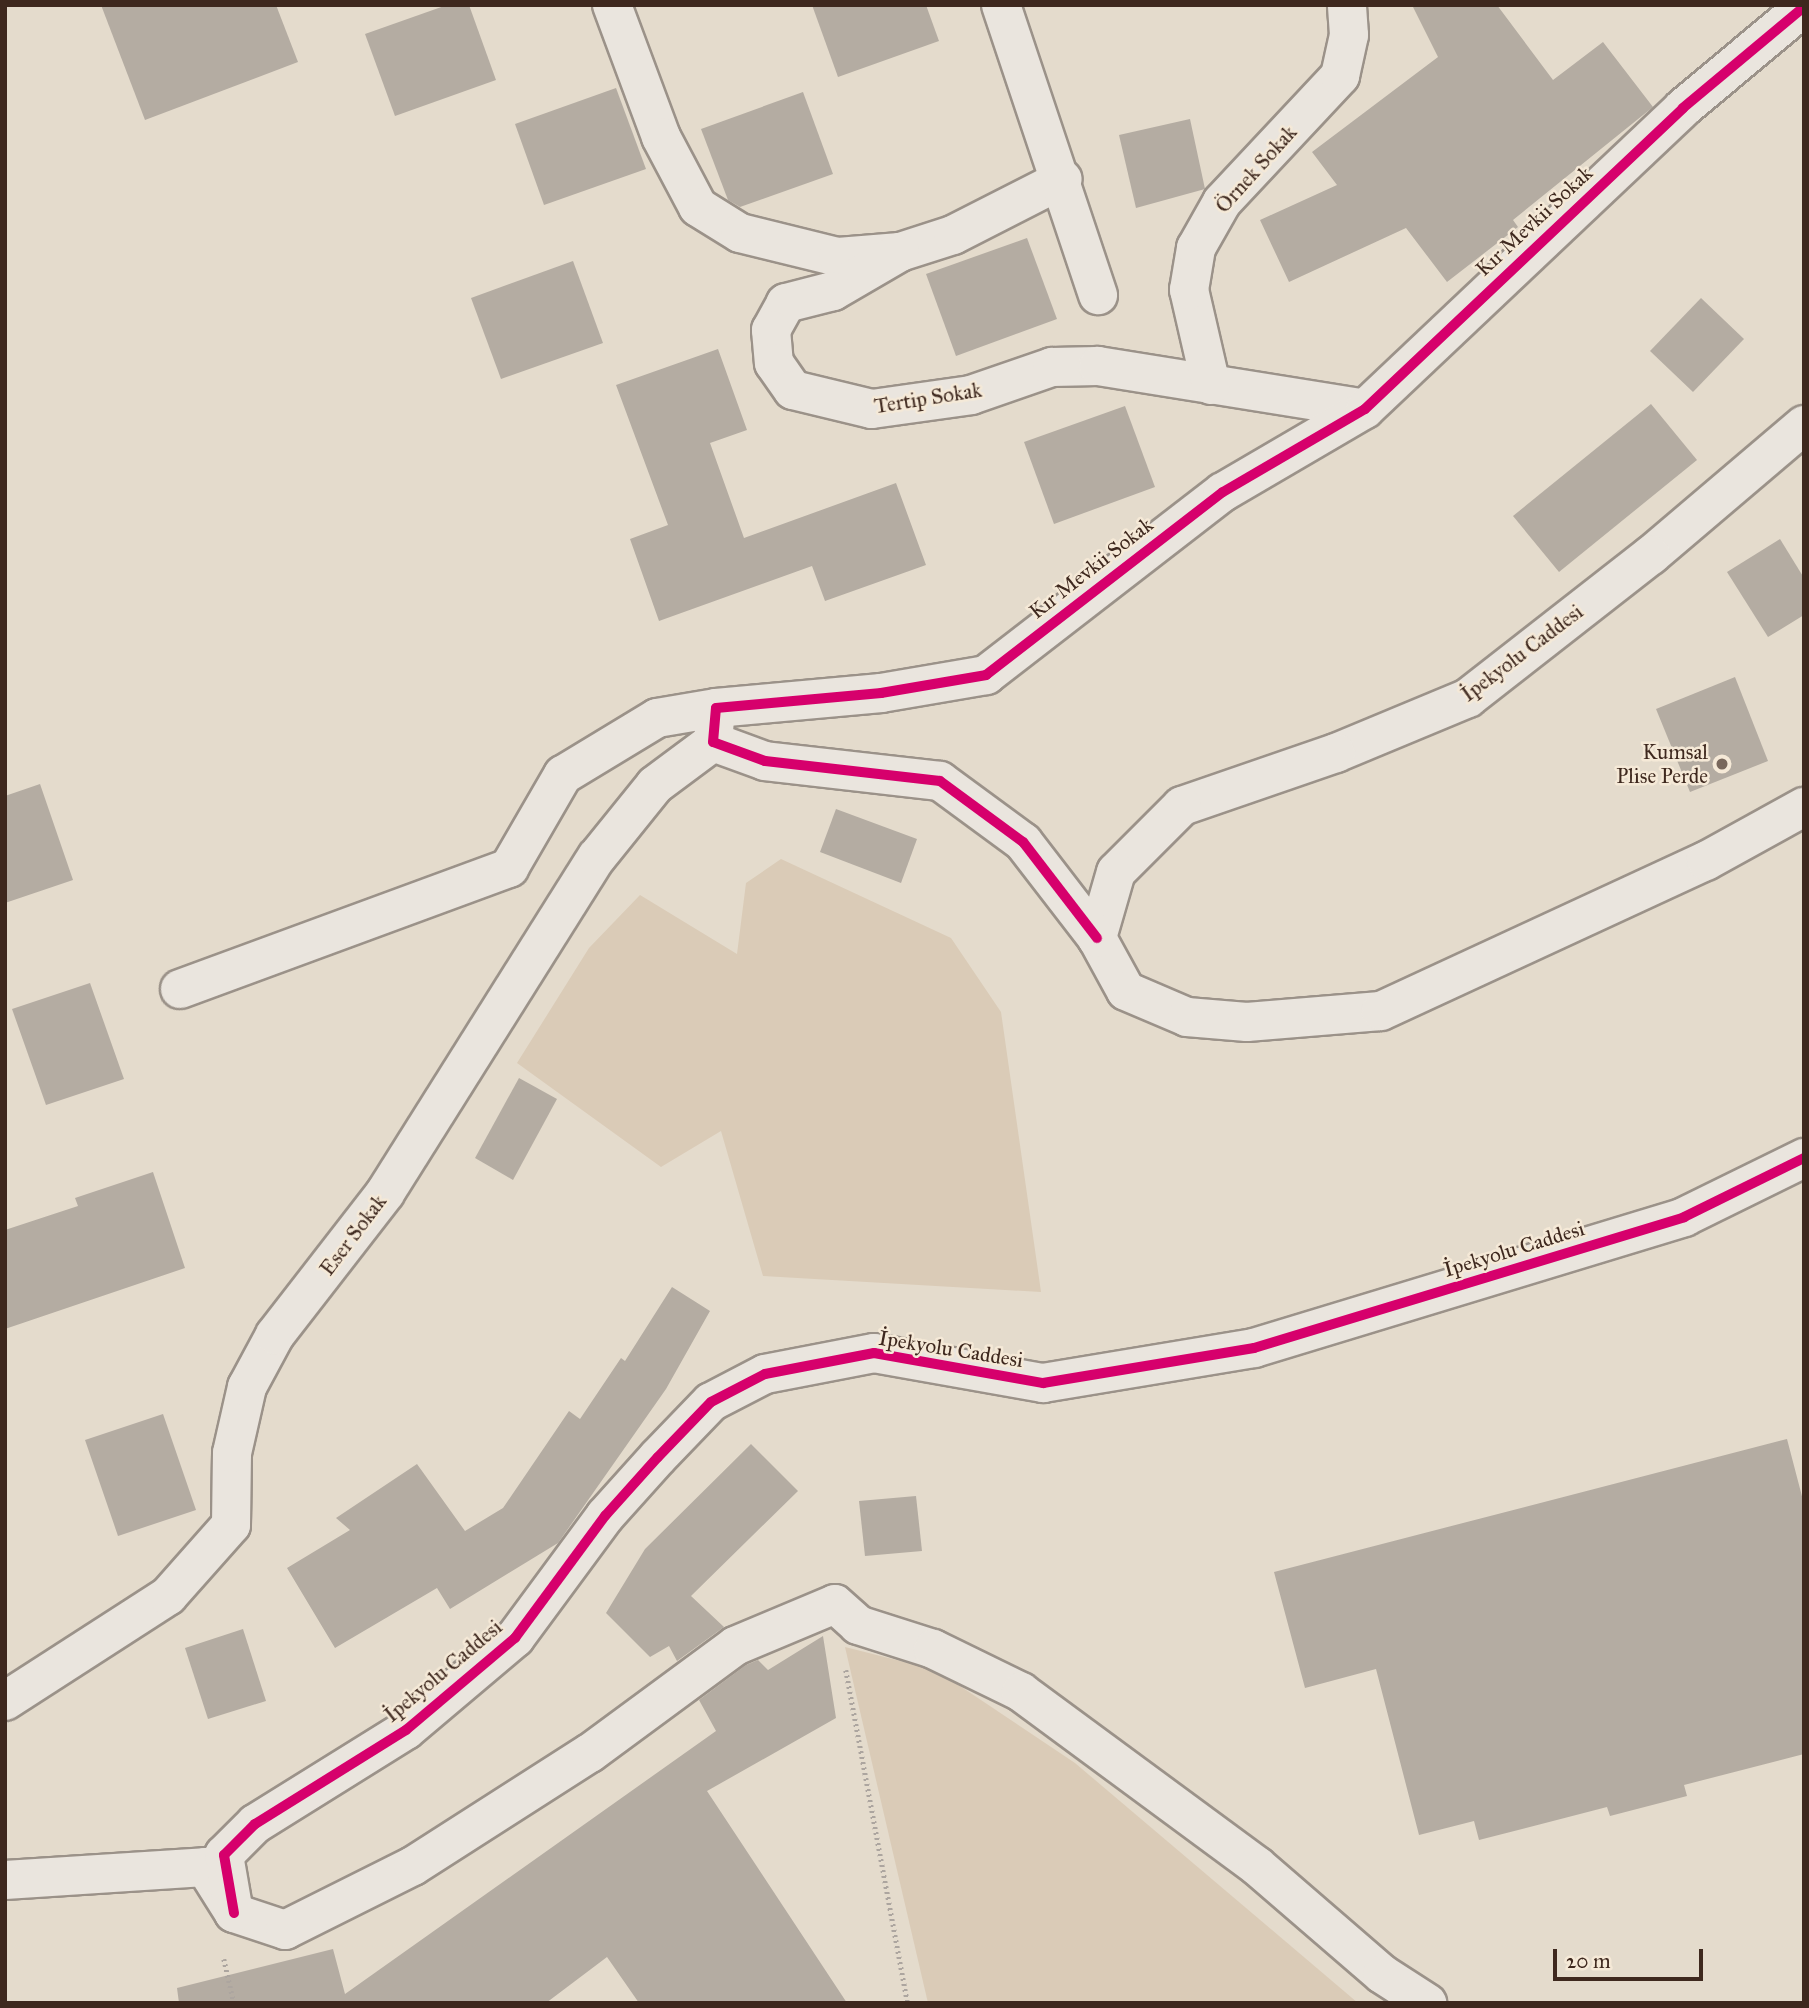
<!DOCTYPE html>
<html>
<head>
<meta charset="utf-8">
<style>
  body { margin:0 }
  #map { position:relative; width:1809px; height:2008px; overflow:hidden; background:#e4dbcc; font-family:"IM FELL Great Primer",serif }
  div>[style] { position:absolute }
  .green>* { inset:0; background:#dacbb7 }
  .building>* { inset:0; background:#b4aca2 }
  .path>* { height:4.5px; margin-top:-2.25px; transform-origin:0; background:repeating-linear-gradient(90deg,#aca59f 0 2px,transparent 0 5.5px) }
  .roads { filter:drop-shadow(2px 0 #9b9289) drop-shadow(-2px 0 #9b9289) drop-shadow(0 2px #9b9289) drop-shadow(0 -2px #9b9289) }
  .minor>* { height:38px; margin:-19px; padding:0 19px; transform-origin:19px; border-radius:19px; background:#eae5de }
  .cycleway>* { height:10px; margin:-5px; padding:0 5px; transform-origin:5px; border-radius:5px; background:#d6006c }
  .dots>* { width:19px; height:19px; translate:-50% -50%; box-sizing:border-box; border:4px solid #f5e9d7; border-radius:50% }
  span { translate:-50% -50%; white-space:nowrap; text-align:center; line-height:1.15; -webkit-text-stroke:5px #f5e9d7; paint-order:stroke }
  .street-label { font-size:21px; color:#3e281e }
  .poi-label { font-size:21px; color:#3e281e }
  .right { translate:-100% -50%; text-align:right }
  .frame { position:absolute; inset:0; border:7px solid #3e281e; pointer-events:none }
  .scale { position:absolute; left:1553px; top:1949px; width:150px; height:32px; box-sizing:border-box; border:4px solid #3e281e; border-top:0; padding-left:9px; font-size:21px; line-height:24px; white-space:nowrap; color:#3e281e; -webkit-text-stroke:5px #f5e9d7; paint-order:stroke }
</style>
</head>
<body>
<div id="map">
  <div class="green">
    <i style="clip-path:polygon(781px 859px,951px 938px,1001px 1012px,1041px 1292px,763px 1276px,721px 1131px,661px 1167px,517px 1063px,589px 948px,640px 895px,737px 954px,746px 883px)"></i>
    <i style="clip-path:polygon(845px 1647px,936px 1670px,1075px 1763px,1358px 2003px,928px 2003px)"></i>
  </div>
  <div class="building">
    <i style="clip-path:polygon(101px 5px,276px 5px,298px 62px,145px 120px)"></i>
    <i style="clip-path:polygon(447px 5px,469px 5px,496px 80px,395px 116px,365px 34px)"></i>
    <i style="clip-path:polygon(812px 5px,926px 5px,939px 41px,838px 77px)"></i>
    <i style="clip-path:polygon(1412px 5px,1497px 5px,1553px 80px,1603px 42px,1653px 107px,1513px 220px,1518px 227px,1447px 282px,1406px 228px,1289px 282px,1260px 220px,1337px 185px,1312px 152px,1438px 57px)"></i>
    <i style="clip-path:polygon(616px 88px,646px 169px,544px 205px,515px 124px)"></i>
    <i style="clip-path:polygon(803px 92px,833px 174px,740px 207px,728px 200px,701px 129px)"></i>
    <i style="clip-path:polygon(1190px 119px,1205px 189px,1136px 208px,1119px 135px)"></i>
    <i style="clip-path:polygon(1027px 238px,1057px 319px,956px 356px,926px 274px)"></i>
    <i style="clip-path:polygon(573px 261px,603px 343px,501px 379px,471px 298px)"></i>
    <i style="clip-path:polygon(1701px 298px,1744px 339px,1693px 392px,1650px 351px)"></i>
    <i style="clip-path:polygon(718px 349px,747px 430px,710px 443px,744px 538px,896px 483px,926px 565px,825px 601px,812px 566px,659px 621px,630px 539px,668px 525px,616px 385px)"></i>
    <i style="clip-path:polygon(1651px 404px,1697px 460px,1559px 572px,1513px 516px)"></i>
    <i style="clip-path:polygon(1125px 406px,1155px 487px,1054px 524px,1024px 442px)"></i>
    <i style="clip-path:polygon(1780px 539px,1804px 578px,1804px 615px,1768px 637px,1727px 572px)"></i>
    <i style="clip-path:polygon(1735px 677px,1768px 761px,1690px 792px,1656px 709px)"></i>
    <i style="clip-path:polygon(40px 784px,73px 880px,5px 903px,5px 796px)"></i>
    <i style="clip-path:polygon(836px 809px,917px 839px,901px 883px,820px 852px)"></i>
    <i style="clip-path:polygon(90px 983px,124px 1079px,46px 1105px,12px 1009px)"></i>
    <i style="clip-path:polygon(519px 1078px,557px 1099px,513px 1180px,475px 1158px)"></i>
    <i style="clip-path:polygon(153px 1172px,185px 1268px,5px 1329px,5px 1230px,78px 1206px,75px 1198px)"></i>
    <i style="clip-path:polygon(672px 1287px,710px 1311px,666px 1389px,558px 1543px,450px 1609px,437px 1588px,335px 1648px,287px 1568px,350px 1530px,336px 1518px,417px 1464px,465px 1531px,503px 1508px,569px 1411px,580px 1419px,621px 1358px,625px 1361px)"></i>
    <i style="clip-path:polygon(163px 1414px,196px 1510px,118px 1536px,85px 1440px)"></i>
    <i style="clip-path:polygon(1787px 1439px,1804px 1504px,1804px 1754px,1684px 1785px,1687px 1796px,1610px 1816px,1607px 1807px,1479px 1840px,1474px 1821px,1419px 1835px,1376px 1669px,1305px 1688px,1274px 1572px)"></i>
    <i style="clip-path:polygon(751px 1444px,798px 1491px,691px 1596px,724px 1627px,677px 1661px,669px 1646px,650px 1657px,606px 1613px,645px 1549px)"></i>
    <i style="clip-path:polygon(916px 1496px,922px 1551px,865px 1556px,859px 1501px)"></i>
    <i style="clip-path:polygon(243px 1629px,266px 1701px,208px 1719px,185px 1648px)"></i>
    <i style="clip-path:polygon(823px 1636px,836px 1718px,707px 1791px,847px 2003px,639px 2003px,607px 1957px,546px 2003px,179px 2003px,177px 1988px,333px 1949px,345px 1994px,716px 1731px,699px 1700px,746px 1665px,758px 1660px,768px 1670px)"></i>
  </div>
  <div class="path">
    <i style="left:846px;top:1670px;width:339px;rotate:79.5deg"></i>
    <i style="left:224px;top:1959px;width:45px;rotate:77.2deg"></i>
  </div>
  <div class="roads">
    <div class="minor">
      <i style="left:612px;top:5px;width:141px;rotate:69.6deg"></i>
      <i style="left:661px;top:137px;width:79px;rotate:62.1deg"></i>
      <i style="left:698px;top:207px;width:49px;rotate:31.8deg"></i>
      <i style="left:740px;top:233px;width:101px;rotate:13.8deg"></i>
      <i style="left:838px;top:257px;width:62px;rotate:-4.6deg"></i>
      <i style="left:900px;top:252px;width:56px;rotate:-17.8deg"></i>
      <i style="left:953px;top:235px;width:123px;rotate:-27deg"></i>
      <i style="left:1001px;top:5px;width:306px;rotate:71.5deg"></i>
      <i style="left:900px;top:252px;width:78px;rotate:149.8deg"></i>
      <i style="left:833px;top:291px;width:49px;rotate:165.7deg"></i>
      <i style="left:786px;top:303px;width:31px;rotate:119deg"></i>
      <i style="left:771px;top:330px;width:33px;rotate:85deg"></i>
      <i style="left:774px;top:363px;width:33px;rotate:55deg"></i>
      <i style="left:793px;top:390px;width:81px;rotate:13.5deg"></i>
      <i style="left:872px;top:409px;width:100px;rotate:-8deg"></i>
      <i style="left:971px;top:395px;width:86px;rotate:-19.1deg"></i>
      <i style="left:1052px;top:367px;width:46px;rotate:-1.2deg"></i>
      <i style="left:1098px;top:366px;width:270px;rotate:9.1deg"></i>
      <i style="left:1211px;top:385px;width:98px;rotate:-103deg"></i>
      <i style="left:1189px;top:290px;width:43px;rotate:-80.5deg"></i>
      <i style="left:1196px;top:248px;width:53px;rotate:-60.5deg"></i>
      <i style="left:1222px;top:202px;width:173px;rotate:-46.9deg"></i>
      <i style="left:1340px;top:76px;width:42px;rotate:-77.6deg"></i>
      <i style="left:1349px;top:35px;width:30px;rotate:-94deg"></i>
      <i style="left:1804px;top:425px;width:201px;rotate:139.6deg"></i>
      <i style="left:1651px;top:555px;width:232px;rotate:142deg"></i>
      <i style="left:1468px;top:698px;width:143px;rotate:157.4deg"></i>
      <i style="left:1336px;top:753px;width:163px;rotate:161deg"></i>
      <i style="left:1182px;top:806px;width:93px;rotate:135deg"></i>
      <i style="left:1116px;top:872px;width:69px;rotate:106.1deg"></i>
      <i style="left:1097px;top:938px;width:60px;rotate:61.3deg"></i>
      <i style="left:1126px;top:991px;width:66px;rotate:23.1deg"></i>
      <i style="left:1187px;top:1017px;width:60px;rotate:4.8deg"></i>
      <i style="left:1247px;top:1022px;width:134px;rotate:-4.7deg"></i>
      <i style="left:1381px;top:1011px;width:358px;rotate:-24.8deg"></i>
      <i style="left:1706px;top:861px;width:112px;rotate:-28.9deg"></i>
      <i style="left:1097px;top:938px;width:121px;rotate:-127.6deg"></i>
      <i style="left:1023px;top:842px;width:103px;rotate:-143.7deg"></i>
      <i style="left:940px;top:781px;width:176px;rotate:-173.5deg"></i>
      <i style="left:765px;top:761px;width:55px;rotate:-159.9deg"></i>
      <i style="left:713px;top:742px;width:34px;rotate:-85deg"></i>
      <i style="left:716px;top:708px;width:166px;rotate:-5.2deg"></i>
      <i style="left:881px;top:693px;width:107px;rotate:-9.7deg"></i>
      <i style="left:986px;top:675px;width:299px;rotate:-37.7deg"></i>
      <i style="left:1223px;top:492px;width:164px;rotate:-30.3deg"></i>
      <i style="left:1365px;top:409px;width:438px;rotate:-43.4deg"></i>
      <i style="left:1683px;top:108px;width:158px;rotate:-39.9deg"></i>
      <i style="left:180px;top:989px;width:351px;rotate:-20.2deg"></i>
      <i style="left:509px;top:868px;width:108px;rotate:-59.9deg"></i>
      <i style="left:563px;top:775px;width:110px;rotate:-31.2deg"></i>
      <i style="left:657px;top:718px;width:60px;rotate:-9.6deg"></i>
      <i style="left:5px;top:1701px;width:194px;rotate:-32.8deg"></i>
      <i style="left:168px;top:1596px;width:95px;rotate:-48.4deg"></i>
      <i style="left:231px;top:1525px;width:72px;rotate:-89.2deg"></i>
      <i style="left:232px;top:1453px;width:68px;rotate:-77.2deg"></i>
      <i style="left:247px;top:1387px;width:59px;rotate:-61.7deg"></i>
      <i style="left:275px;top:1335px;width:180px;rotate:-52.2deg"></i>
      <i style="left:385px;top:1193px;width:397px;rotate:-57.8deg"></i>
      <i style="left:597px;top:857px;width:92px;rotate:-51.1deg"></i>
      <i style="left:655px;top:785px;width:72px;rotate:-36.6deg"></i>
      <i style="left:5px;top:1880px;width:200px;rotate:-3.7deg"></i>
      <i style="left:205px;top:1867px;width:54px;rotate:57.8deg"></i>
      <i style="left:234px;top:1913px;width:54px;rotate:18.4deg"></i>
      <i style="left:285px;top:1930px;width:143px;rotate:-26.6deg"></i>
      <i style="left:413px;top:1866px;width:210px;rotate:-32.6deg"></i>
      <i style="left:590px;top:1753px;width:180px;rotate:-36.4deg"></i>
      <i style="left:735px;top:1646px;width:108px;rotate:-22.8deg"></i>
      <i style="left:835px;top:1604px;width:31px;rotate:42deg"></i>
      <i style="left:858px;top:1625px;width:79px;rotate:17.7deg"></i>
      <i style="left:933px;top:1649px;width:98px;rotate:26deg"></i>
      <i style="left:1021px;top:1692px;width:293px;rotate:36.4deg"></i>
      <i style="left:1257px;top:1866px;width:165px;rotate:40.8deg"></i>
      <i style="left:1382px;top:1974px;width:54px;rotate:32.8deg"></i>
      <i style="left:234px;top:1913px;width:59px;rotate:-99.8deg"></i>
      <i style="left:224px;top:1855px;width:44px;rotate:-45deg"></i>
      <i style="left:255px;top:1824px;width:178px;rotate:-31.9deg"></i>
      <i style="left:406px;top:1730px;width:143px;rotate:-40.2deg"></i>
      <i style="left:515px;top:1638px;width:152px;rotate:-53.6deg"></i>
      <i style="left:605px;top:1516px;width:79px;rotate:-48.1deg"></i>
      <i style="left:658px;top:1457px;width:76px;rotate:-46.1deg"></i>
      <i style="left:711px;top:1402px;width:61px;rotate:-27.4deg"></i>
      <i style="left:765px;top:1374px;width:111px;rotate:-10.9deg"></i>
      <i style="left:874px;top:1353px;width:172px;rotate:10.1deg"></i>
      <i style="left:1043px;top:1383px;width:214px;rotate:-9.4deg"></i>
      <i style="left:1254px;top:1348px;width:450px;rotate:-16.9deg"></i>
      <i style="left:1684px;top:1217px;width:134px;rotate:-26.2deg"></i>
    </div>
  </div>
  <div class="cycleway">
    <i style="left:1097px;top:938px;width:121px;rotate:-127.6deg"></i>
    <i style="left:1023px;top:842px;width:103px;rotate:-143.7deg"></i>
    <i style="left:940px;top:781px;width:176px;rotate:-173.5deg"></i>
    <i style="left:765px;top:761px;width:55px;rotate:-159.9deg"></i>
    <i style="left:713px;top:742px;width:34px;rotate:-85deg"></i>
    <i style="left:716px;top:708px;width:166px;rotate:-5.2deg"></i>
    <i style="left:881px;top:693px;width:107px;rotate:-9.7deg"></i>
    <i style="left:986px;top:675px;width:299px;rotate:-37.7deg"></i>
    <i style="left:1223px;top:492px;width:164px;rotate:-30.3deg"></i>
    <i style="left:1365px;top:409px;width:438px;rotate:-43.4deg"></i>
    <i style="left:1683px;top:108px;width:158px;rotate:-39.9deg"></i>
    <i style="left:234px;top:1913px;width:59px;rotate:-99.8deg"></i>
    <i style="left:224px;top:1855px;width:44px;rotate:-45deg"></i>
    <i style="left:255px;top:1824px;width:178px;rotate:-31.9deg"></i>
    <i style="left:406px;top:1730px;width:143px;rotate:-40.2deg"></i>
    <i style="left:515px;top:1638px;width:152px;rotate:-53.6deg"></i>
    <i style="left:605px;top:1516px;width:79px;rotate:-48.1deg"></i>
    <i style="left:658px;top:1457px;width:76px;rotate:-46.1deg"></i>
    <i style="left:711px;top:1402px;width:61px;rotate:-27.4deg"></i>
    <i style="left:765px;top:1374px;width:111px;rotate:-10.9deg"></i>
    <i style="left:874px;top:1353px;width:172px;rotate:10.1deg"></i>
    <i style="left:1043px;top:1383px;width:214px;rotate:-9.4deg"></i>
    <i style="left:1254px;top:1348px;width:450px;rotate:-16.9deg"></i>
    <i style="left:1684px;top:1217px;width:134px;rotate:-26.2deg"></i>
  </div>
  <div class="dots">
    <i style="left:1722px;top:764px;background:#78675b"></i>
  </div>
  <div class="street-label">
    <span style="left:1256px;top:169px;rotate:-48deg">Örnek Sokak</span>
    <span style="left:1534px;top:221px;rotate:-43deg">Kır Mevkii Sokak</span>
    <span style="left:928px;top:398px;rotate:-9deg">Tertip Sokak</span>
    <span style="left:1091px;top:568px;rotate:-38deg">Kır Mevkii Sokak</span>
    <span style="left:1522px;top:653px;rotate:-37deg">İpekyolu Caddesi</span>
    <span style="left:353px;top:1235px;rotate:-53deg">Eser Sokak</span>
    <span style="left:1514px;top:1249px;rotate:-17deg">İpekyolu Caddesi</span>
    <span style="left:951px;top:1349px;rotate:9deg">İpekyolu Caddesi</span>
    <span style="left:443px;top:1671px;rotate:-40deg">İpekyolu Caddesi</span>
  </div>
  <div class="poi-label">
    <span class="right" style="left:1708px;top:764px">Kumsal<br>Plise Perde</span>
  </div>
  <div class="frame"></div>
  <div class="scale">20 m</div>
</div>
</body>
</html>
